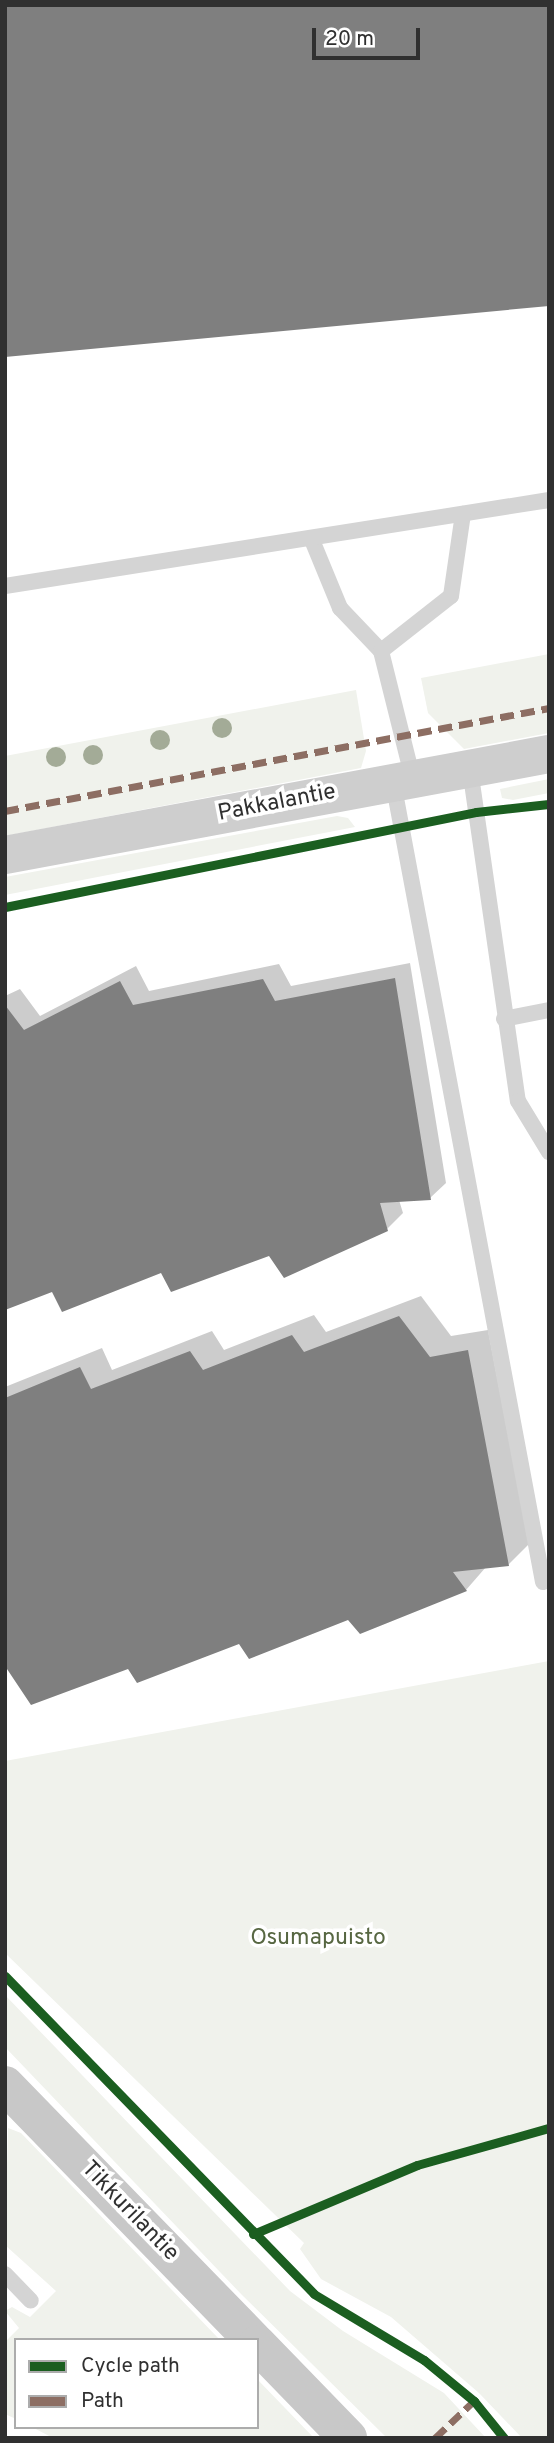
<!DOCTYPE html>
<html>
<head>
<meta charset="utf-8">
<style>
  body { margin:0 }
  #map { position:relative; width:554px; height:2443px; overflow:hidden; background:#fff; font-family:Overpass,sans-serif }
  div>[style] { position:absolute }
  .green>* { inset:0; background:#f0f2ec }
  .shadow>* { inset:0; background:#0003 }
  .building>* { inset:0; background:#7f7f7f }
  .lane>* { height:16px; margin:-8px; padding:0 8px; transform-origin:8px; border-radius:8px; background:#d4d4d4 }
  .secondary>* { height:38px; margin:-19px; padding:0 19px; transform-origin:19px; border-radius:19px; background:#cecece }
  .primary>* { height:38px; margin:-19px; padding:0 19px; transform-origin:19px; border-radius:19px; background:#c8c8c8 }
  .quiet>* { height:7px; margin-top:-3.5px; transform-origin:0; background:repeating-linear-gradient(90deg,#8d6e63 0 14px,transparent 0 21px) }
  .cycleway>* { height:9px; margin:-4.5px; padding:0 4.5px; transform-origin:4.5px; border-radius:4.5px; background:#1b5e20 }
  .trees>* { width:20px; height:20px; margin:-10px; border-radius:50%; background:#a3ab97 }
  span { translate:-50% -50%; white-space:nowrap; text-align:center; line-height:1.15; -webkit-text-stroke:7px #fff; paint-order:stroke }
  .street-label { font-size:23px; color:#303030 }
  .park-label { font-size:23px; color:#576742 }
  .frame { position:absolute; inset:0; border:7px solid #303030; pointer-events:none }
  .legend { position:absolute; left:14px; top:2338px; width:245px; height:91px; box-sizing:border-box; background:#fff; border:2px solid #acacac; margin:0; padding:9px 12px; list-style:none; font-size:21px; color:#303030 }
  .legend li { display:flex; align-items:center; gap:14px; height:35px }
  .legend b { width:35px; border:2px solid #acacac }
  .scale { position:absolute; left:312px; top:28px; width:108px; height:32px; box-sizing:border-box; border:4px solid #303030; border-top:0; padding-left:9px; font-size:21px; line-height:24px; white-space:nowrap; color:#303030; -webkit-text-stroke:5px #fff; paint-order:stroke }
</style>
</head>
<body>
<div id="map">
  <div class="green">
    <i style="clip-path:polygon(549px 654px,549px 733px,464px 749px,428px 713px,421px 678px)"></i>
    <i style="clip-path:polygon(356px 690px,366px 751px,361px 768px,5px 836px,5px 756px)"></i>
    <i style="clip-path:polygon(549px 779px,549px 793px,513px 800px,502px 798px,500px 789px)"></i>
    <i style="clip-path:polygon(337px 816px,348px 818px,355px 827px,5px 895px,5px 877px)"></i>
    <i style="clip-path:polygon(549px 1661px,549px 2438px,522px 2438px,479px 2393px,391px 2317px,321px 2279px,300px 2249px,304px 2243px,5px 1953px,5px 1761px)"></i>
    <i style="clip-path:polygon(5px 1995px,290px 2291px,343px 2331px,444px 2393px,486px 2438px,387px 2438px,242px 2295px,5px 2047px)"></i>
    <i style="clip-path:polygon(8px 2128px,21px 2133px,220px 2340px,16px 2340px,16px 2419px,5px 2414px,5px 2342px,19px 2328px,5px 2311px,12px 2307px,30px 2317px,56px 2291px,5px 2245px)"></i>
    <i style="clip-path:polygon(257px 2379px,314px 2438px,53px 2438px,32px 2427px,257px 2427px)"></i>
  </div>
  <div class="shadow">
    <i style="clip-path:polygon(410px 963px,446px 1183px,430px 1198px,399px 1200px,403px 1213px,387px 1229px,269px 1254px,53px 1290px,5px 1308px,5px 996px,20px 989px,40px 1016px,136px 966px,149px 991px,279px 964px,291px 986px)"></i>
    <i style="clip-path:polygon(421px 1296px,451px 1336px,488px 1330px,529px 1544px,508px 1565px,486px 1567px,466px 1590px,361px 1632px,349px 1618px,129px 1667px,5px 1664px,5px 1387px,102px 1348px,112px 1370px,212px 1331px,224px 1350px,314px 1315px,326px 1332px)"></i>
  </div>
  <div class="building">
    <i style="clip-path:polygon(5px 5px,549px 5px,549px 306px,5px 357px)"></i>
    <i style="clip-path:polygon(395px 978px,431px 1200px,380px 1203px,388px 1231px,284px 1278px,269px 1256px,171px 1292px,161px 1273px,62px 1312px,52px 1292px,5px 1310px,5px 1005px,24px 1030px,120px 981px,133px 1005px,263px 979px,275px 1001px)"></i>
    <i style="clip-path:polygon(399px 1316px,430px 1357px,468px 1350px,509px 1566px,453px 1572px,467px 1591px,360px 1634px,348px 1620px,249px 1659px,239px 1644px,137px 1683px,128px 1669px,31px 1705px,5px 1666px,5px 1398px,80px 1367px,91px 1389px,190px 1351px,203px 1370px,292px 1335px,304px 1352px)"></i>
  </div>
  <div class="lane">
    <i style="left:312px;top:540px;width:74px;rotate:67.6deg"></i>
    <i style="left:340px;top:608px;width:59px;rotate:46.4deg"></i>
    <i style="left:381px;top:651px;width:132px;rotate:76deg"></i>
    <i style="left:5px;top:586px;width:551px;rotate:-8.98deg"></i>
    <i style="left:381px;top:651px;width:89px;rotate:-38.2deg"></i>
    <i style="left:451px;top:596px;width:83px;rotate:-81.7deg"></i>
    <i style="left:470px;top:769px;width:335px;rotate:81.8deg"></i>
    <i style="left:518px;top:1101px;width:60px;rotate:58.7deg"></i>
    <i style="left:393px;top:782px;width:814px;rotate:79.38deg"></i>
    <i style="left:504px;top:1019px;width:46px;rotate:-11.3deg"></i>
    <i style="left:5px;top:2274px;width:37px;rotate:46deg"></i>
  </div>
  <div class="secondary">
    <i style="left:5px;top:855px;width:553px;rotate:-10.52deg"></i>
  </div>
  <div class="primary">
    <i style="left:5px;top:2085px;width:356px;rotate:45.8deg"></i>
    <i style="left:257px;top:2344px;width:131px;rotate:45.9deg"></i>
  </div>
  <div class="quiet">
    <i style="left:5px;top:811px;width:554px;rotate:-10.72deg"></i>
    <i style="left:435px;top:2438px;width:54px;rotate:-43.5deg"></i>
  </div>
  <div class="cycleway">
    <i style="left:5px;top:907px;width:480px;rotate:-11.4deg"></i>
    <i style="left:476px;top:812px;width:73px;rotate:-6.3deg"></i>
    <i style="left:5px;top:1976px;width:443px;rotate:45.8deg"></i>
    <i style="left:314px;top:2294px;width:128px;rotate:31deg"></i>
    <i style="left:424px;top:2360px;width:65px;rotate:39.4deg"></i>
    <i style="left:474px;top:2401px;width:48px;rotate:51deg"></i>
    <i style="left:253px;top:2234px;width:178px;rotate:-22.8deg"></i>
    <i style="left:417px;top:2165px;width:137px;rotate:-15.7deg"></i>
  </div>
  <div class="trees">
    <i style="left:222px;top:728px"></i>
    <i style="left:160px;top:740px"></i>
    <i style="left:93px;top:755px"></i>
    <i style="left:56px;top:757px"></i>
  </div>
  <div class="street-label">
    <span style="left:277px;top:804px;rotate:-11deg">Pakkalantie</span>
    <span style="left:129px;top:2212px;rotate:46deg">Tikkurilantie</span>
  </div>
  <div class="park-label">
    <span style="left:318px;top:1939px">Osumapuisto</span>
  </div>
  <div class="frame"></div>
  <ul class="legend">
  <li><b style="height:9px;background:#1b5e20"></b>Cycle path</li>
  <li><b style="height:9px;background:#8d6e63"></b>Path</li>
  </ul>
  <div class="scale">20 m</div>
</div>
</body>
</html>
